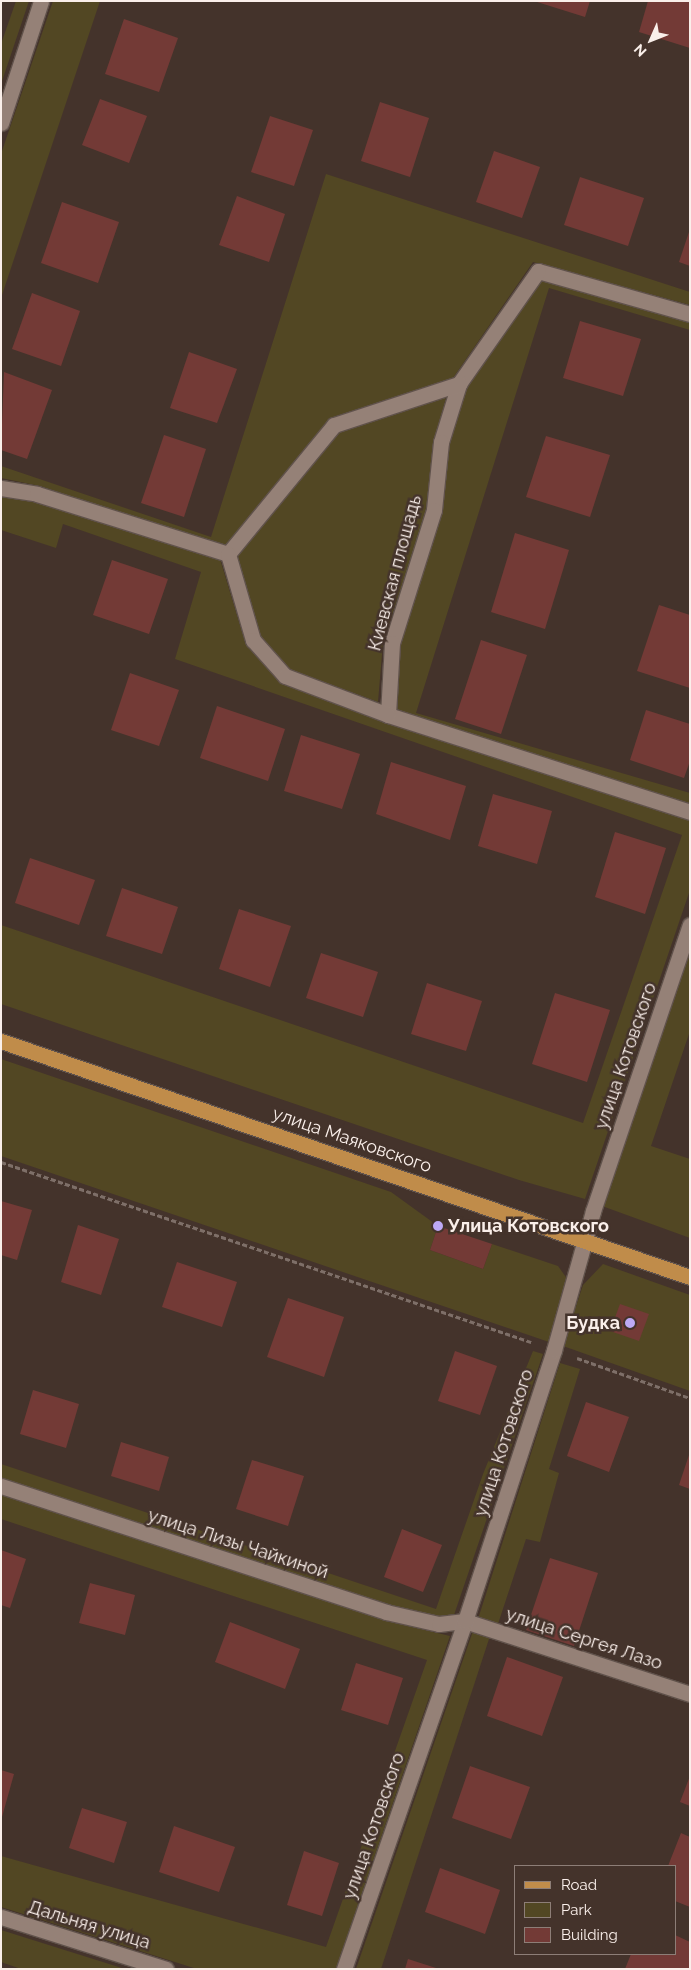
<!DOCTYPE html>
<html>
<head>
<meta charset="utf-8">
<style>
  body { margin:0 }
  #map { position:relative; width:691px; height:1970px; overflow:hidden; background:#44332b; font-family:Raleway,sans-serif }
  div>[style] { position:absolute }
  .green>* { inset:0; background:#524723 }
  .building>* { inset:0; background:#733a36 }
  .path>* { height:3px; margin-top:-1.5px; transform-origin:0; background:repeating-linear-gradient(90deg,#7e6f68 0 5px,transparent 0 7.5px) }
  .roads { filter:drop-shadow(1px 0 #60524b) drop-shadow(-1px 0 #60524b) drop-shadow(0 1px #60524b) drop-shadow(0 -1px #60524b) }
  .minor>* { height:15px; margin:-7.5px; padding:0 7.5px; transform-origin:7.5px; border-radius:7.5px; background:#958177 }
  .major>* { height:15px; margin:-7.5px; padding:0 7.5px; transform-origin:7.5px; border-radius:7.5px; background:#c08c4a }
  .dots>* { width:14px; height:14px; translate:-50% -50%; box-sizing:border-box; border:2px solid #44332b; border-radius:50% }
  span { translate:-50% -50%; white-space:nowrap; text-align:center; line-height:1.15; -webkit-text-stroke:5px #44332b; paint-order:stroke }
  .street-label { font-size:18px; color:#faefea }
  .poi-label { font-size:18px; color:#faefea; font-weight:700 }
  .left { translate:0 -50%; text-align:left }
  .right { translate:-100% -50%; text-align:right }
  .frame { position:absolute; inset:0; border:2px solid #faefea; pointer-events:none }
  .legend { position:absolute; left:514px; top:1865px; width:162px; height:90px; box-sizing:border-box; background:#44332b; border:1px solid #8d7e77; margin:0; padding:6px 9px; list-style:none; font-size:15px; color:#faefea }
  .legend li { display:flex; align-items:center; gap:10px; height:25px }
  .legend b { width:25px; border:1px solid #8d7e77 }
  .north { position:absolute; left:626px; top:15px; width:50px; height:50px; -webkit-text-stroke:4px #44332b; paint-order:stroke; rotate:226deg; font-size:14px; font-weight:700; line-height:20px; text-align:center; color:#faefea }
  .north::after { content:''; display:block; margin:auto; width:18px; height:22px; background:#faefea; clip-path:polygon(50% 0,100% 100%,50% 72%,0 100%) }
</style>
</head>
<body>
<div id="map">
  <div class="green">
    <i style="clip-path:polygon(16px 1px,29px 1px,1px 84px,1px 44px)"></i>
    <i style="clip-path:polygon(53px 1px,100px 1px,1px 298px,1px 154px)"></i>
    <i style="clip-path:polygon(326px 174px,690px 292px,690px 305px,533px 262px,453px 378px,330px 418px,225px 547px,40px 486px,1px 478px,1px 466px,211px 537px)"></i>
    <i style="clip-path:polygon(540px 280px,690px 321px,690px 330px,549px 288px,416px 713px,690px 793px,690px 804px,393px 711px,398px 647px,446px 446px,465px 387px)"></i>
    <i style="clip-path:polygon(447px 394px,434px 442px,427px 511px,383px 642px,378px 702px,289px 669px,260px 636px,236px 556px,336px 433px)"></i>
    <i style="clip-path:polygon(1px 495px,36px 501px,220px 559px,246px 645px,280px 682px,387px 722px,690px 819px,690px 890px,585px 1199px,519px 1180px,1px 1004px,1px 925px,583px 1123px,682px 835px,175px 659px,201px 572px,63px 524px,56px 548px,1px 530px)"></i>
    <i style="clip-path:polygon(690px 953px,690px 1031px,651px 1146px,690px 1159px,690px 1238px,602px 1206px)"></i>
    <i style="clip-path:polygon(1px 1059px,391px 1192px,438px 1226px,430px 1250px,483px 1269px,492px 1244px,558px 1266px,568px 1280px,549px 1342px,1px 1156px)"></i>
    <i style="clip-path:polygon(603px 1264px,690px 1295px,690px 1391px,563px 1346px,583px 1285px)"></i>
    <i style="clip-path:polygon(533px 1351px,543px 1354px,454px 1615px,441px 1618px,391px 1605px,1px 1478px,1px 1464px,436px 1609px,483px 1474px)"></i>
    <i style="clip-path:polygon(560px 1363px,580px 1369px,549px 1469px,559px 1473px,540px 1542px,526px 1539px,498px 1624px,690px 1686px,478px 1619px)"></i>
    <i style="clip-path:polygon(1px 1495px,391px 1622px,450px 1636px,336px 1969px,197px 1969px,1px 1907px,1px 1856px,326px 1947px,427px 1660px,1px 1519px)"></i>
    <i style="clip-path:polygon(473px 1631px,490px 1636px,381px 1969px,356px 1969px)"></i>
    <i style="clip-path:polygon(1px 1930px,125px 1969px,21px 1969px,1px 1962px)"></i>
  </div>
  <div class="building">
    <i style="clip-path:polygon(534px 1px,590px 1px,585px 17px)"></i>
    <i style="clip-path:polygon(648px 1px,690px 1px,690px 48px,639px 32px)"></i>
    <i style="clip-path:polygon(124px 19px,178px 38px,159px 92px,105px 74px)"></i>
    <i style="clip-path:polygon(100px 99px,147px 116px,129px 163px,82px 145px)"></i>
    <i style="clip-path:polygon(380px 102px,429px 118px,410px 177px,361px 161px)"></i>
    <i style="clip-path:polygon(270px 116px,313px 130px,294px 186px,251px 172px)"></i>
    <i style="clip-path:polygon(494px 151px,540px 167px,522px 218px,476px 202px)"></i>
    <i style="clip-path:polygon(580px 177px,644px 198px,628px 246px,564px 225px)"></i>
    <i style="clip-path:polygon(237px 196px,285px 214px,269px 262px,219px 245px)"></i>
    <i style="clip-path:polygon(62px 202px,119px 222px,98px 283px,41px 263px)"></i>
    <i style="clip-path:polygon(689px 232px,690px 232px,690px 266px,679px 262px)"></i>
    <i style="clip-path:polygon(32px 293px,80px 311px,61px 366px,12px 349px)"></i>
    <i style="clip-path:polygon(580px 321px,641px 339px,623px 396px,563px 378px)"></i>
    <i style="clip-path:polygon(189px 352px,237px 369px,217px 423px,170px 408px)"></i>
    <i style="clip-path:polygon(4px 372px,52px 390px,27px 459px,1px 450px)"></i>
    <i style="clip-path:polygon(164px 435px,206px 449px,184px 517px,141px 503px)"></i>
    <i style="clip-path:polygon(546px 436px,610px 455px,590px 517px,526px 497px)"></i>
    <i style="clip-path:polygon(515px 533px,569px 550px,545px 629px,491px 612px)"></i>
    <i style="clip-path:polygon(112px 560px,168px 579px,149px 634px,93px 615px)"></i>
    <i style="clip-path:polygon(659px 605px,690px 615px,690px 688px,637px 671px)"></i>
    <i style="clip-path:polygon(481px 640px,527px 655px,501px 734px,455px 719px)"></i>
    <i style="clip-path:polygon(130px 673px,179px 690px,159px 746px,111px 730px)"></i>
    <i style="clip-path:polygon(217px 706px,285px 729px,268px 781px,200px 758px)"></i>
    <i style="clip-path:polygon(646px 710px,690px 724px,690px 761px,684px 778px,630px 760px)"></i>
    <i style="clip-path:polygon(301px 735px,360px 754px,342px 809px,284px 791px)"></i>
    <i style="clip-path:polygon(391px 762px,466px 786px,450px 840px,376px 814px)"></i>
    <i style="clip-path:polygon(493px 794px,552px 811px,537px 864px,478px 846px)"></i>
    <i style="clip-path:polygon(615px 832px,666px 848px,645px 914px,595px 897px)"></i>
    <i style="clip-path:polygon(30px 858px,95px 880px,79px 925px,15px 903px)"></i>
    <i style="clip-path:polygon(122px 888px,178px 907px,162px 954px,106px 936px)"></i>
    <i style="clip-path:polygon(239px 909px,291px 926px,270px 987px,219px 969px)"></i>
    <i style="clip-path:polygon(321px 953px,378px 972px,363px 1017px,306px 998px)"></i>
    <i style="clip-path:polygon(427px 983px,482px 1001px,466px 1051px,411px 1034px)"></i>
    <i style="clip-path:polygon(555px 993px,610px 1010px,587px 1082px,532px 1064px)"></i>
    <i style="clip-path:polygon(1px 1201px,32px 1210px,17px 1260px,1px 1255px)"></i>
    <i style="clip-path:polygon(78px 1225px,119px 1239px,101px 1295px,61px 1282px)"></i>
    <i style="clip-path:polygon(438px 1226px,492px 1244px,483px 1269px,430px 1250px)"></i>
    <i style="clip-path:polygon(177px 1262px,237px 1282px,222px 1327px,162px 1307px)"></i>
    <i style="clip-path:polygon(288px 1298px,344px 1317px,324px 1377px,267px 1357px)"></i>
    <i style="clip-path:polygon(620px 1304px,649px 1314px,639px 1341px,610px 1331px)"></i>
    <i style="clip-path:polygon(455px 1351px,497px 1366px,480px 1415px,438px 1401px)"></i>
    <i style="clip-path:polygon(33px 1390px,79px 1404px,66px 1448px,20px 1434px)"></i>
    <i style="clip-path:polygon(586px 1402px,629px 1417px,609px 1472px,567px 1456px)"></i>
    <i style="clip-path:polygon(121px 1442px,169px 1457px,159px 1491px,111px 1476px)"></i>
    <i style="clip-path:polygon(689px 1455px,690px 1455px,690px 1489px,679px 1485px)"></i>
    <i style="clip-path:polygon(252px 1460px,304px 1476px,288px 1526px,236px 1509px)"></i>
    <i style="clip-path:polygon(402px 1529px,442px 1545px,423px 1592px,384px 1577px)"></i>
    <i style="clip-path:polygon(1px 1550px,26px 1559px,10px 1608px,1px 1605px)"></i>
    <i style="clip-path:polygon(550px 1558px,598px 1573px,574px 1646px,526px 1630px)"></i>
    <i style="clip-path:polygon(90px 1583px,135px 1595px,125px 1635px,79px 1623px)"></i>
    <i style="clip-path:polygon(230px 1622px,300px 1649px,285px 1689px,215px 1662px)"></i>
    <i style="clip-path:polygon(507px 1657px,563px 1677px,542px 1736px,487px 1716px)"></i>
    <i style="clip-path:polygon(356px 1663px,403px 1678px,388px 1725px,341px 1710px)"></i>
    <i style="clip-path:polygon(470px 1766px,530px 1787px,511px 1839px,452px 1818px)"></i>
    <i style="clip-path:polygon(1px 1770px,14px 1774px,2px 1817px,1px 1817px)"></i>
    <i style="clip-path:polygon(690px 1776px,690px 1806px,680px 1802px)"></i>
    <i style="clip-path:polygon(82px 1808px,127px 1822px,114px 1863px,69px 1848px)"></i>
    <i style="clip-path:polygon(174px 1826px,235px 1847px,219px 1892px,159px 1872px)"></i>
    <i style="clip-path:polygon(681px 1833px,690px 1837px,690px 1907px,675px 1901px,675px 1866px,668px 1866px)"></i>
    <i style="clip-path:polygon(304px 1851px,339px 1863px,322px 1916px,287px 1905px)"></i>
    <i style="clip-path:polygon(440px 1868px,500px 1890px,485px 1934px,425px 1912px)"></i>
    <i style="clip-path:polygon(675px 1935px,690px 1942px,689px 1969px,625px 1969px,631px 1954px,675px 1954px)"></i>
    <i style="clip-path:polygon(408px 1959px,436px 1968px,436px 1969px,405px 1969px)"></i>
  </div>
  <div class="path">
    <i style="left:1px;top:1162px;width:560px;rotate:18.76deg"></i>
    <i style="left:577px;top:1358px;width:120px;rotate:19.5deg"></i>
  </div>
  <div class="roads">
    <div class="minor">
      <i style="left:1px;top:123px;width:128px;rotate:-71.8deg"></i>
      <i style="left:690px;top:314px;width:158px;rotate:-164.2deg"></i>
      <i style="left:538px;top:271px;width:138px;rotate:125deg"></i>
      <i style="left:459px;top:384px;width:61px;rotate:107.2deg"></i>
      <i style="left:441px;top:442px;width:68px;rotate:95.9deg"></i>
      <i style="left:434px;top:510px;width:139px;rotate:107.5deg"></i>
      <i style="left:392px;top:643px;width:72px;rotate:93.2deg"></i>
      <i style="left:388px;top:715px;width:317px;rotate:17.8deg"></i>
      <i style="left:1px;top:488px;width:36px;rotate:9deg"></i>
      <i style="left:37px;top:494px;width:200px;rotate:17.4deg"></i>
      <i style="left:228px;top:554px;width:167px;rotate:-50.6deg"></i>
      <i style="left:334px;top:425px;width:132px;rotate:-18.2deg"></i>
      <i style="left:228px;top:554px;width:90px;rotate:73.8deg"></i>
      <i style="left:253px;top:640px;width:48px;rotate:48.4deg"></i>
      <i style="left:285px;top:676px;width:110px;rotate:20.7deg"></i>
      <i style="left:1px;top:1486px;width:405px;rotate:18.1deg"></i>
      <i style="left:386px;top:1612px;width:54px;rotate:12.8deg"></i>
      <i style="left:439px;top:1624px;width:26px;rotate:-7deg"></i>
      <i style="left:465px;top:1621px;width:237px;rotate:18deg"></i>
      <i style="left:1px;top:1917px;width:173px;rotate:17.5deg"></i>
      <i style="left:344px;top:1969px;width:368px;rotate:-70.8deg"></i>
      <i style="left:465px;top:1621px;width:285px;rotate:-71.8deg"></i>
      <i style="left:554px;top:1350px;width:144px;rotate:-74.3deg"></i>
      <i style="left:593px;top:1211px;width:302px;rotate:-71.3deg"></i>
    </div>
    <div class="major">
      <i style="left:1px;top:1041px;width:728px;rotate:18.91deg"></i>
    </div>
  </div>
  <div class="dots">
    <i style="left:438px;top:1226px;background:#bda9f5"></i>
    <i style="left:630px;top:1323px;background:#bda9f5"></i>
  </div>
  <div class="street-label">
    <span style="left:395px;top:573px;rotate:-75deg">Киевская площадь</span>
    <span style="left:626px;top:1056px;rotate:-71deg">улица Котовского</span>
    <span style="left:352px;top:1140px;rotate:19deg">улица Маяковского</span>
    <span style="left:504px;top:1443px;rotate:-72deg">улица Котовского</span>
    <span style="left:238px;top:1544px;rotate:18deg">улица Лизы Чайкиной</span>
    <span style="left:584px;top:1639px;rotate:18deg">улица Сергея Лазо</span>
    <span style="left:374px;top:1826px;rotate:-71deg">улица Котовского</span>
    <span style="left:89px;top:1925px;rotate:17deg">Дальняя улица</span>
  </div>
  <div class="poi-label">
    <span class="left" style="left:448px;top:1226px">Улица Котовского</span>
    <span class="right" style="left:620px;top:1323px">Будка</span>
  </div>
  <div class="frame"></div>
  <ul class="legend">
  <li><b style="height:6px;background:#c08c4a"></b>Road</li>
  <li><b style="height:14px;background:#524723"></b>Park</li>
  <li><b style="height:14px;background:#733a36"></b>Building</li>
  </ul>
  <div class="north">N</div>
</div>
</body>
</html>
